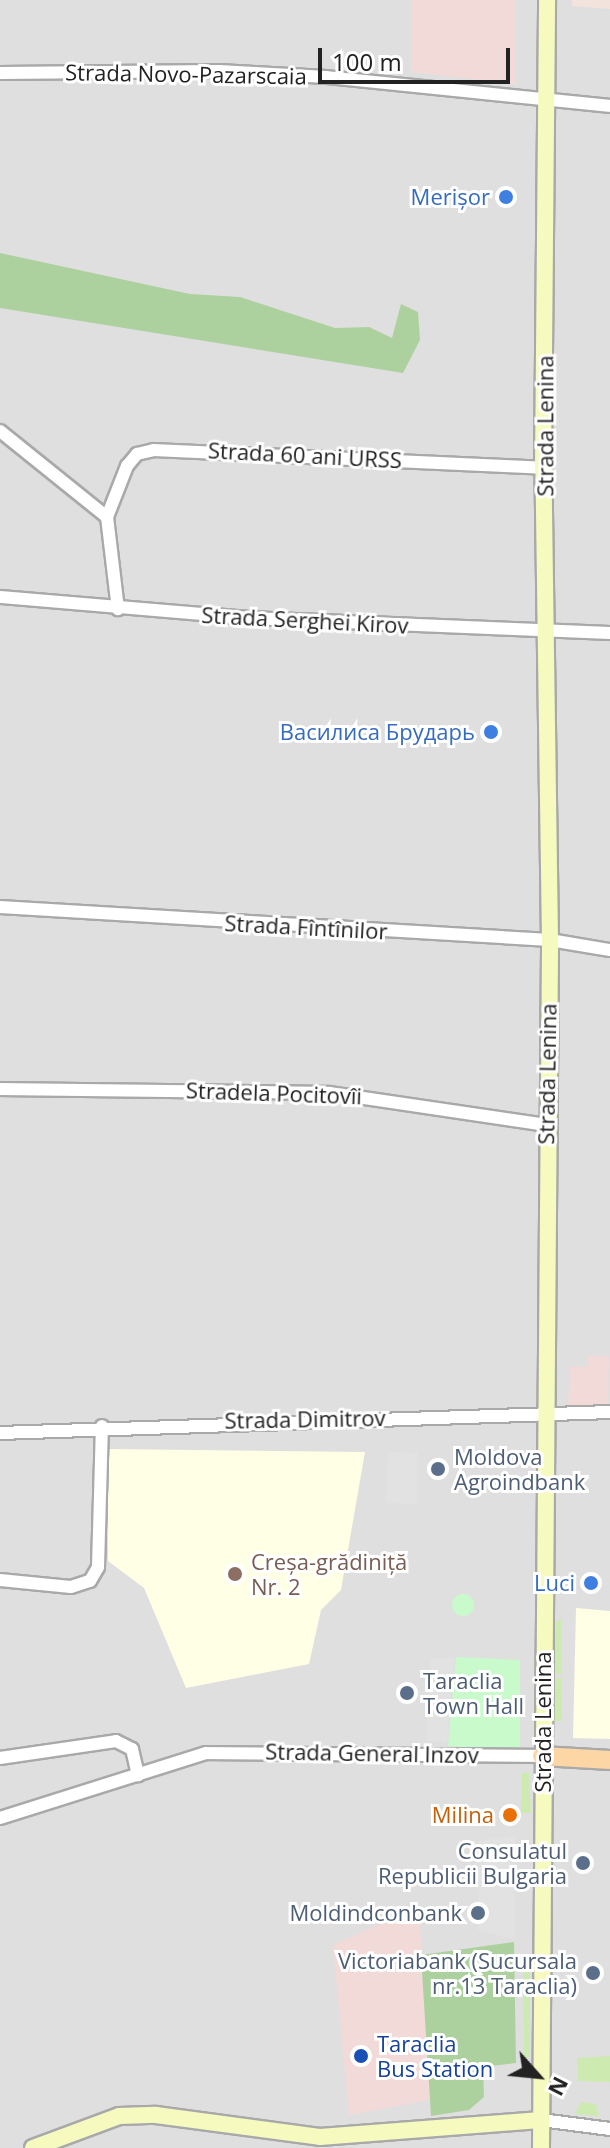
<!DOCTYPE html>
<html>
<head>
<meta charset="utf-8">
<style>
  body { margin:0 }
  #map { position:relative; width:610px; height:2148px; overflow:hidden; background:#f2efe9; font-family:"Open Sans",sans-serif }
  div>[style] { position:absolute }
  .residential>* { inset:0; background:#e0dfdf }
  .commercial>* { inset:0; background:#f2dad9 }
  .education>* { inset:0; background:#ffffe5 }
  .military>* { inset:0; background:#f3e3dd }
  .grass>* { inset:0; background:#cdebb0 }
  .forest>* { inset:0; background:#add19e }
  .park>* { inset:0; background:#c8facc }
  .round { border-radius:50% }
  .parking>* { inset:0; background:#e2e2e2 }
  .roads { filter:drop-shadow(2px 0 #a9a9a9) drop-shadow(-2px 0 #a9a9a9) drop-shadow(0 2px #a9a9a9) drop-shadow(0 -2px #a9a9a9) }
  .street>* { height:12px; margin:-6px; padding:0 6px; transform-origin:6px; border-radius:6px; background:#fff }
  .secondary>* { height:16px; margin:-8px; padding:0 8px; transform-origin:8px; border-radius:8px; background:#f7fabf }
  .primary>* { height:18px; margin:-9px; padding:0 9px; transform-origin:9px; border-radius:9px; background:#fcd6a4 }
  .dots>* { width:22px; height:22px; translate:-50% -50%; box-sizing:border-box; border:4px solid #fff; border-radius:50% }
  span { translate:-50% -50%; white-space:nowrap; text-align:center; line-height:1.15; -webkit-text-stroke:6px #fff; paint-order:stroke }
  .street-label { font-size:22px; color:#222 }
  .shop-label { font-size:22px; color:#366cbe }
  .right { translate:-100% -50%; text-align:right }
  .service-label { font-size:22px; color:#4e5e75 }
  .left { translate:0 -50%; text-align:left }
  .education-label { font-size:22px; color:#785e54 }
  .food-label { font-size:22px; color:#c56008 }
  .transit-label { font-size:22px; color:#164399 }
  .north { position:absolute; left:498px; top:2036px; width:80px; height:80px; -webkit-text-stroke:6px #fff; paint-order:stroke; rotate:117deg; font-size:22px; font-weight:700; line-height:32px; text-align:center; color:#222 }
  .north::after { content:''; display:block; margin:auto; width:28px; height:36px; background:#222; clip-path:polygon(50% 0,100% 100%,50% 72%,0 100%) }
  .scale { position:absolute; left:318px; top:48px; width:192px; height:36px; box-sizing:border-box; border:4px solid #222; border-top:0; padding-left:10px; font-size:24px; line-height:28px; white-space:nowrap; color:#222; -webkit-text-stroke:6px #fff; paint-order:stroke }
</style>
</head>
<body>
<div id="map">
  <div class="residential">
    <i style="clip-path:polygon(0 0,610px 0,610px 2148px,0 2148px)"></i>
  </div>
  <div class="commercial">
    <i style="clip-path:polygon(412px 0,516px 0,516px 84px,411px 72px)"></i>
    <i style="clip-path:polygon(588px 1356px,609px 1356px,608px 1407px,568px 1410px,570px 1367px,587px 1367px)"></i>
    <i style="clip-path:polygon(419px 1907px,430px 2100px,349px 2115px,333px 1945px)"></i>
  </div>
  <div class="education">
    <i style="clip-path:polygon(108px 1449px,365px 1452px,341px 1590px,321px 1610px,309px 1664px,186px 1688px,144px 1588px,108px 1561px)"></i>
    <i style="clip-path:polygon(576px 1608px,610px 1611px,610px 1739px,573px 1738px)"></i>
  </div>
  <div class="military">
    <i style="clip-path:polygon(572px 0,610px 0,610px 9px,572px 6px)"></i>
  </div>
  <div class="grass">
    <i style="clip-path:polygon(561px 1619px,561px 1674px,551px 1674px,551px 1625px)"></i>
    <i style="clip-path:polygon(561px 1678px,562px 1721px,551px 1721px,551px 1679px)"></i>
    <i style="clip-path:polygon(522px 1773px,529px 1773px,531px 1813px,521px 1813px)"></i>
    <i style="clip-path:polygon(530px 1968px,530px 2057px,524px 2058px,523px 1968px)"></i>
    <i style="clip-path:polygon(610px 2056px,610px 2082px,578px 2081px,577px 2058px)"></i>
    <i style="clip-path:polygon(581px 2102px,596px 2104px,599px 2116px,575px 2114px)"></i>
  </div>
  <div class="forest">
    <i style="clip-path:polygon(0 253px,190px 294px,240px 297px,335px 328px,369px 327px,392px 338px,401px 304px,418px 312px,420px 340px,403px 373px,0 308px)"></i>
    <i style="clip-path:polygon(514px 1942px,516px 2063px,483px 2067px,484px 2097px,469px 2110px,431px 2116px,421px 1955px)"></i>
  </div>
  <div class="park">
    <i class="round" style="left:452px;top:1594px;width:22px;height:22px"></i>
    <i style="clip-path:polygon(456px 1657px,520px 1660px,520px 1751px,448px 1746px)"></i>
  </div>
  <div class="parking">
    <i style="clip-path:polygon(388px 1452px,418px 1453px,417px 1504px,386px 1503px)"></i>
    <i style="clip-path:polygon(430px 1658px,454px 1658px,447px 1742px,426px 1740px)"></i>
    <i style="clip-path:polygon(515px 1836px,514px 1939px,478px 1930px,479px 1841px)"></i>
  </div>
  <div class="roads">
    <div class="street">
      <i style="left:0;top:73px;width:219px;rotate:-0.5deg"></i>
      <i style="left:219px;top:71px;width:107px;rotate:3.2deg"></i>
      <i style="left:326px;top:77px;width:285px;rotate:5.8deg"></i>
      <i style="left:0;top:431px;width:137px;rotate:38.8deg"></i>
      <i style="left:107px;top:517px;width:93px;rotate:83.2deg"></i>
      <i style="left:107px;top:517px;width:55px;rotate:-68.6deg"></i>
      <i style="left:127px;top:466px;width:16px;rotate:-50deg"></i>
      <i style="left:137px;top:454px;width:17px;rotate:-13deg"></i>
      <i style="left:154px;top:450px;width:389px;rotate:2.6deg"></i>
      <i style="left:0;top:597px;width:250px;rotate:4.8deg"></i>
      <i style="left:249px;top:618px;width:361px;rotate:2.4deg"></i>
      <i style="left:0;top:907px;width:551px;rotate:3.43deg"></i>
      <i style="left:550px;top:940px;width:61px;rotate:9.5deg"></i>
      <i style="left:0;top:1089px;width:330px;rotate:0.7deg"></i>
      <i style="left:330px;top:1093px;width:218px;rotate:8.4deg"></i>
      <i style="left:0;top:1433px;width:610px;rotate:-1.97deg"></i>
      <i style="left:0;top:1580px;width:71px;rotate:5.6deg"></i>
      <i style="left:71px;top:1587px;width:20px;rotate:-18deg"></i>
      <i style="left:90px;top:1581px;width:16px;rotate:-60deg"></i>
      <i style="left:98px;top:1567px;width:141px;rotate:-88.4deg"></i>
      <i style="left:0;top:1758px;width:117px;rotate:-8.3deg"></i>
      <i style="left:116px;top:1741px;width:18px;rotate:27deg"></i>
      <i style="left:132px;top:1749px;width:27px;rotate:77deg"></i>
      <i style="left:0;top:1818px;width:216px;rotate:-17.5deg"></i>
      <i style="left:206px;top:1753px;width:336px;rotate:0.5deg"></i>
      <i style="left:541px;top:2120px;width:70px;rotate:7.4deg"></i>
    </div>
    <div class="secondary">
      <i style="left:33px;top:2148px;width:92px;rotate:-20.4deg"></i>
      <i style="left:119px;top:2116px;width:37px;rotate:-2deg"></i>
      <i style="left:156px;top:2115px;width:165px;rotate:7.6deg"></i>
      <i style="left:320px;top:2137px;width:222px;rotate:-4.4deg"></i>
      <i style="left:541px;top:2148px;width:1208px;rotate:-89.57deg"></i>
      <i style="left:550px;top:940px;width:472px;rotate:-90.8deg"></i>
      <i style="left:543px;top:468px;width:468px;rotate:-89.5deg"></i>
    </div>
    <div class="primary">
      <i style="left:542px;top:1756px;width:68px;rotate:3.4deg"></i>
    </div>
  </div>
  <div class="dots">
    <i style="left:506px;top:197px;background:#3f7fe0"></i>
    <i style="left:491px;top:732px;background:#3f7fe0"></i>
    <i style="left:438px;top:1469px;background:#5c6f8a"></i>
    <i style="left:235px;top:1574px;background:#8d6e63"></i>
    <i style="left:591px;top:1583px;background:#3f7fe0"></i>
    <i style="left:407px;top:1693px;background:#5c6f8a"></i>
    <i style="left:510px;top:1815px;background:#e8710a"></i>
    <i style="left:583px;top:1863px;background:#5c6f8a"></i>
    <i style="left:478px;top:1913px;background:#5c6f8a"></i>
    <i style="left:593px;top:1973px;background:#5c6f8a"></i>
    <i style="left:361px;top:2056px;background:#1a4fb4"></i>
  </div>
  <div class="street-label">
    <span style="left:186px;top:74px;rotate:1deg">Strada Novo-Pazarscaia</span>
    <span style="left:545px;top:426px;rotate:-90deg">Strada Lenina</span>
    <span style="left:305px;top:455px;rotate:3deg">Strada 60 ani URSS</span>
    <span style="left:305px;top:620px;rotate:3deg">Strada Serghei Kirov</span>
    <span style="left:306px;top:927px;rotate:3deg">Strada Fîntînilor</span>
    <span style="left:547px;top:1074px;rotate:-89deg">Strada Lenina</span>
    <span style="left:274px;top:1093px;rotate:2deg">Stradela Pocitovîi</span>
    <span style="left:305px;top:1419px;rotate:-1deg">Strada Dimitrov</span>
    <span style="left:543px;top:1722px;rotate:-90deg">Strada Lenina</span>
    <span style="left:372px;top:1753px;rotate:1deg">Strada General Inzov</span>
  </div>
  <div class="shop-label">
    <span class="right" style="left:490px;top:197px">Merișor</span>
    <span class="right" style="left:475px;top:732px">Василиса Брударь</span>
    <span class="right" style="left:575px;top:1583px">Luci</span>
  </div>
  <div class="service-label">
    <span class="left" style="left:454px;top:1469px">Moldova<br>Agroindbank</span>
    <span class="left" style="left:423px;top:1693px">Taraclia<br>Town Hall</span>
    <span class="right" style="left:567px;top:1863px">Consulatul<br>Republicii Bulgaria</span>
    <span class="right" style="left:462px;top:1913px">Moldindconbank</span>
    <span class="right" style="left:577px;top:1973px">Victoriabank (Sucursala<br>nr.13 Taraclia)</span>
  </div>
  <div class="education-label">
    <span class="left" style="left:251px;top:1574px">Creșa-grădiniță<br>Nr. 2</span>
  </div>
  <div class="food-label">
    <span class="right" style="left:494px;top:1815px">Milina</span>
  </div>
  <div class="transit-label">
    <span class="left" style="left:377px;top:2056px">Taraclia<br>Bus Station</span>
  </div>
  <div class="north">N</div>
  <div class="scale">100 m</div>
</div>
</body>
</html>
